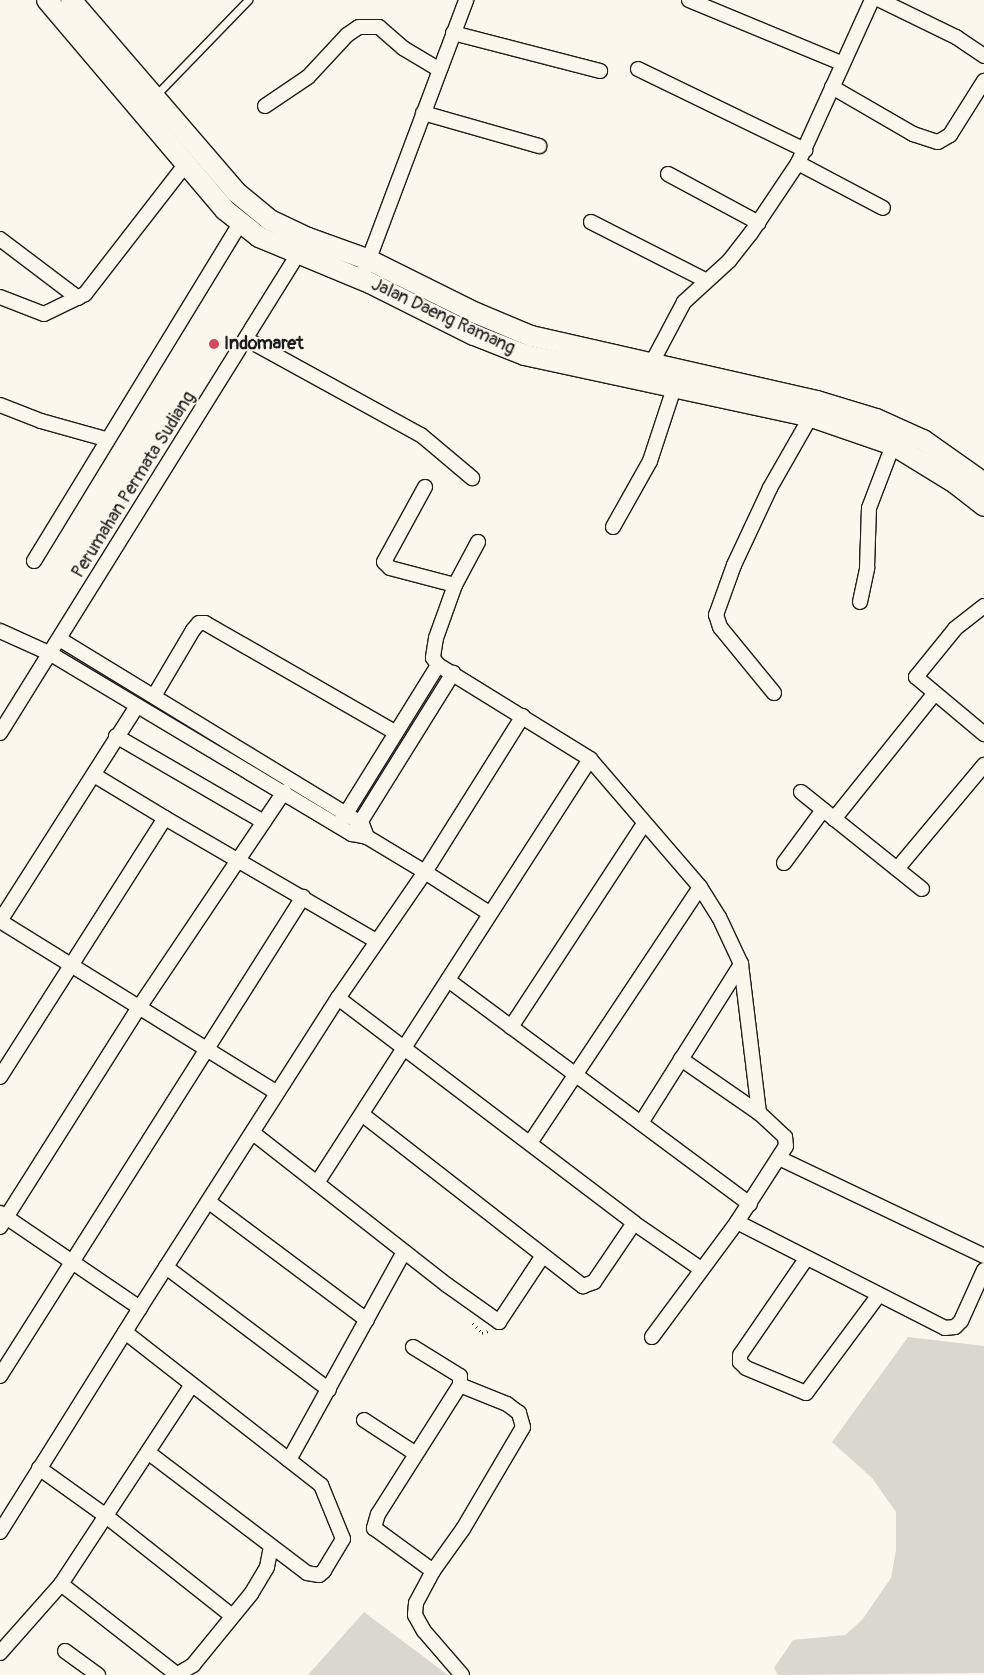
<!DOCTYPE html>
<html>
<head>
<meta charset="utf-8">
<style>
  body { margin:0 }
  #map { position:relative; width:984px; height:1675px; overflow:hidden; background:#fbf7ec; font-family:Pangolin,sans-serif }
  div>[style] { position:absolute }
  .green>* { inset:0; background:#dad7ce }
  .path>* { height:2.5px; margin-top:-1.25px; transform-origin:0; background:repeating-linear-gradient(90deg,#1c1c1c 0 1px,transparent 0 5px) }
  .roads { filter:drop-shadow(1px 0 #1c1c1c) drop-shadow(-1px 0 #1c1c1c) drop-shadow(0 1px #1c1c1c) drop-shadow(0 -1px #1c1c1c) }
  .service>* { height:7px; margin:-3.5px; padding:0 3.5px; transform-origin:3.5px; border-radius:3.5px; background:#fbf7ec }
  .minor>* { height:14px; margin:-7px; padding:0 7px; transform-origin:7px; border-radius:7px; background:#fbf7ec }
  .secondary>* { height:20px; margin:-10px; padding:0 10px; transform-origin:10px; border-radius:10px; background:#fbf7ec }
  .dots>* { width:14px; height:14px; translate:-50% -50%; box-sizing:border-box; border:2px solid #fbf7ec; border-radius:50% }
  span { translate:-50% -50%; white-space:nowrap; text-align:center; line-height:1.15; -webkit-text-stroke:4px #fbf7ec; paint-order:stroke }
  .street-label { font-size:18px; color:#1c1c1c }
  .poi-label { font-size:18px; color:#1c1c1c; font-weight:700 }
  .left { translate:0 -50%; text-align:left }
</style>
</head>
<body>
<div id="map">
  <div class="green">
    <i style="clip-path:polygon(908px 1337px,984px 1346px,984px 1673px,778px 1675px,774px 1668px,793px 1640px,845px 1635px,862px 1620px,891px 1578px,896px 1550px,896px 1512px,872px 1478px,832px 1442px)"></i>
    <i style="clip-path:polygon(364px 1612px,448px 1675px,308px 1675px)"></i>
  </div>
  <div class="path">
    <i style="left:473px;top:1323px;width:13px;rotate:48deg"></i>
    <i style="left:482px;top:1333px;width:6px;rotate:-18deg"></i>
  </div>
  <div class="roads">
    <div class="service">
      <i style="left:155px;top:96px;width:134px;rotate:-45.9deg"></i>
    </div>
    <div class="minor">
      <i style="left:689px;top:0;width:165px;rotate:22.5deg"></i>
      <i style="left:880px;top:0;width:85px;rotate:26deg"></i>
      <i style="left:956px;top:37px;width:34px;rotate:34deg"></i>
      <i style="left:453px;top:33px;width:152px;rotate:14.5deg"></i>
      <i style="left:638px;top:69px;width:186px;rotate:25.9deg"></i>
      <i style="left:832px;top:87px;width:94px;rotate:30.1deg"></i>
      <i style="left:913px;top:134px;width:26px;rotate:18deg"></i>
      <i style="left:938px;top:142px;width:14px;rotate:-30deg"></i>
      <i style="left:950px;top:135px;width:64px;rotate:-57.8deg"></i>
      <i style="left:265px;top:106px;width:52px;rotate:-34deg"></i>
      <i style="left:308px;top:77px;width:57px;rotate:-47.1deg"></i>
      <i style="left:347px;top:35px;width:14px;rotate:-34deg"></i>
      <i style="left:359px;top:27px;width:20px"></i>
      <i style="left:379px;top:27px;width:32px;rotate:41deg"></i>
      <i style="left:403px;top:48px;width:41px;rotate:31deg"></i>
      <i style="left:423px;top:113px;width:121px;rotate:15.9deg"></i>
      <i style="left:798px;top:163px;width:96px;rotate:27.9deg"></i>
      <i style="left:668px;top:174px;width:103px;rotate:28.3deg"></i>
      <i style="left:591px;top:222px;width:128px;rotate:27deg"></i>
      <i style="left:0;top:239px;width:98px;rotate:37.1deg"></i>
      <i style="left:361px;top:280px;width:299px;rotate:-69.4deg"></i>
      <i style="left:0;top:297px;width:47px;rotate:21.1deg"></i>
      <i style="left:44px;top:314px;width:46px;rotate:-26deg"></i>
      <i style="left:85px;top:294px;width:165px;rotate:-52.2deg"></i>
      <i style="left:248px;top:340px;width:197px;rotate:28.8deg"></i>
      <i style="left:421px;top:435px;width:67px;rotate:40.1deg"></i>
      <i style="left:648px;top:370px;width:77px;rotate:-62.1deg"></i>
      <i style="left:684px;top:302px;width:61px;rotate:-42.3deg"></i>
      <i style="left:729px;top:261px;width:36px;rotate:-52deg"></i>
      <i style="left:751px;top:233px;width:84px;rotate:-56.1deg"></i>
      <i style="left:798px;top:163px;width:179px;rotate:-65.6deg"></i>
      <i style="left:0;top:405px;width:44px;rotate:21.3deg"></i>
      <i style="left:41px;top:421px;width:66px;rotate:15.7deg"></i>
      <i style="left:425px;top:487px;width:85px;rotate:118.7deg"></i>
      <i style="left:384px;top:562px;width:8px;rotate:45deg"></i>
      <i style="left:390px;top:568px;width:67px;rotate:14.7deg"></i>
      <i style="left:613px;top:527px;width:76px;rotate:-60.7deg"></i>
      <i style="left:650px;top:461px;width:77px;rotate:-71.8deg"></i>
      <i style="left:478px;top:542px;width:49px;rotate:118.1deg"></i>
      <i style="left:455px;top:585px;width:56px;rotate:109.7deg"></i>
      <i style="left:436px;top:638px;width:20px;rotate:99deg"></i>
      <i style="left:433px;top:658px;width:9px;rotate:54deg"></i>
      <i style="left:438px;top:665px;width:179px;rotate:31.7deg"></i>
      <i style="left:590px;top:759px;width:169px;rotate:49.3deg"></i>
      <i style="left:700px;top:887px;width:36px;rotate:58deg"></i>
      <i style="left:719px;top:917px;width:52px;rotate:64.9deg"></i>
      <i style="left:741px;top:964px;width:150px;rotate:83.1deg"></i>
      <i style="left:34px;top:561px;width:395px;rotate:-58.6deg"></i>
      <i style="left:860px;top:602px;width:35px;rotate:-78deg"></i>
      <i style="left:867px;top:568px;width:60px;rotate:-88.1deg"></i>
      <i style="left:869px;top:508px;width:67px;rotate:-69.1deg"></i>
      <i style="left:984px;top:606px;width:37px;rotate:142deg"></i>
      <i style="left:955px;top:629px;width:62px;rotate:129.1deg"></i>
      <i style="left:916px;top:677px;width:89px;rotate:40deg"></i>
      <i style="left:0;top:631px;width:56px;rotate:24.3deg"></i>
      <i style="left:51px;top:654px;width:351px;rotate:30.9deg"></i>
      <i style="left:352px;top:834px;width:15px;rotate:11deg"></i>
      <i style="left:367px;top:837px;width:68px;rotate:31.1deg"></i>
      <i style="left:425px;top:872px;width:153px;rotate:124.6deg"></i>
      <i style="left:338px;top:998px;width:368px;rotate:122.6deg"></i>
      <i style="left:140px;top:1308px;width:169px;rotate:-145.8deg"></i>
      <i style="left:61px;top:640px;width:334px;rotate:31.4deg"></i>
      <i style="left:346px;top:814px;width:19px;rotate:32deg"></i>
      <i style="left:362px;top:824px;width:14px;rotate:69deg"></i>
      <i style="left:774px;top:693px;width:85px;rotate:-129.3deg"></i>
      <i style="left:720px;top:627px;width:13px;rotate:-108deg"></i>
      <i style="left:716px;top:615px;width:53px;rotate:-70.2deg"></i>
      <i style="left:734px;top:565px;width:85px;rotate:-64.9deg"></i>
      <i style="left:770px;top:488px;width:91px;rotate:-60.3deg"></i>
      <i style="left:154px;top:696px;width:77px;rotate:-59.4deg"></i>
      <i style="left:193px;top:630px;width:9px;rotate:-49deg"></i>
      <i style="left:199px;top:623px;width:6px"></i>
      <i style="left:205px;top:623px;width:220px;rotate:29.9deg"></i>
      <i style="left:0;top:733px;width:574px;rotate:-58.11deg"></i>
      <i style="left:116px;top:736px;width:171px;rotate:30.2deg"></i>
      <i style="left:801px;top:792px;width:155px;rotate:38.7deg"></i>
      <i style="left:165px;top:818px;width:244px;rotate:30.2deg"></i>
      <i style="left:834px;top:819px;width:161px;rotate:-51.3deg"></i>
      <i style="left:342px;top:820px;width:182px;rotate:-58.2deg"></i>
      <i style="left:356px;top:829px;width:184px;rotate:-58.1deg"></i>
      <i style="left:784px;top:863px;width:66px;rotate:-53.7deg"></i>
      <i style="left:897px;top:869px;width:136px;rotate:-50.1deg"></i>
      <i style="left:489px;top:913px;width:76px;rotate:-147.4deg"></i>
      <i style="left:425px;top:872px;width:184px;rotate:-57.9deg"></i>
      <i style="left:0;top:921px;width:326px;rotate:31.8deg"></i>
      <i style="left:0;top:921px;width:255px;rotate:-57.5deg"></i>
      <i style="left:448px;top:980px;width:376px;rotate:36.6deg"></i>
      <i style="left:338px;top:998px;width:372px;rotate:37.2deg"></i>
      <i style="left:634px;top:1223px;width:81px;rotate:34.5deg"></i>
      <i style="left:511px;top:1027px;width:243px;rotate:-56.8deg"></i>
      <i style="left:0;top:1077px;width:307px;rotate:-57.5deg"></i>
      <i style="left:165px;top:818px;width:83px;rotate:-148.8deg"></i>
      <i style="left:363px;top:1115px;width:279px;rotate:37.9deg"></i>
      <i style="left:583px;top:1286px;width:12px;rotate:-20deg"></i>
      <i style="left:594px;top:1282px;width:71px;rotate:-55.9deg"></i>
      <i style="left:641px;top:1123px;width:188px;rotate:-57.8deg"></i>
      <i style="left:253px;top:1133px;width:246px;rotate:38.1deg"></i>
      <i style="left:447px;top:1285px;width:64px;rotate:35.4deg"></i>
      <i style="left:499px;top:1322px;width:78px;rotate:-56.5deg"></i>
      <i style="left:530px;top:1143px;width:307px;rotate:-56.4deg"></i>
      <i style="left:781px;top:1159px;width:225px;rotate:25.5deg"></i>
      <i style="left:317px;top:1183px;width:504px;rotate:-57.22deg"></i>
      <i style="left:209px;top:1202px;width:197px;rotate:36.8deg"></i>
      <i style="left:737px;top:1222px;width:233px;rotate:27deg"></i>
      <i style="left:945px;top:1328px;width:10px;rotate:-6deg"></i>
      <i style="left:955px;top:1327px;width:8px;rotate:-45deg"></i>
      <i style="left:961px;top:1321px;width:56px;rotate:-65.7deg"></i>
      <i style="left:0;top:1227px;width:258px;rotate:-57.7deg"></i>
      <i style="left:138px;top:1009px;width:262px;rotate:-56.1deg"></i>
      <i style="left:806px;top:1259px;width:116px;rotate:124.5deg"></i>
      <i style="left:740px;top:1355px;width:7px;rotate:90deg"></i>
      <i style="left:740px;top:1362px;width:8px;rotate:45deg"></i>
      <i style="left:746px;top:1368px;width:65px;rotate:22.6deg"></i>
      <i style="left:806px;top:1393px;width:121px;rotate:-53.4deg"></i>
      <i style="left:166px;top:1267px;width:204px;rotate:37deg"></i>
      <i style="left:125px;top:1332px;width:249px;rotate:38deg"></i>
      <i style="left:321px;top:1485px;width:58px;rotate:67.8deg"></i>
      <i style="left:343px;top:1539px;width:37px;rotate:121deg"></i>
      <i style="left:324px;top:1571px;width:6px;rotate:141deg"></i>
      <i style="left:319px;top:1575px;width:12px;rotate:-171deg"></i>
      <i style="left:307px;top:1573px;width:198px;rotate:-142.8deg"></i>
      <i style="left:652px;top:1337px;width:143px;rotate:-53.5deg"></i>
      <i style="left:737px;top:1222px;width:90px;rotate:-57.2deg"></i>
      <i style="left:786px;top:1146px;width:9px;rotate:-96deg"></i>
      <i style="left:785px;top:1137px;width:35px;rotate:-137deg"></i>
      <i style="left:759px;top:1113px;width:95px;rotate:-145.3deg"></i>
      <i style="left:413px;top:1347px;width:55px;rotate:31.7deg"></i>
      <i style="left:460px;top:1376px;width:9px;rotate:90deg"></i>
      <i style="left:460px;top:1385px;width:153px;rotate:122.4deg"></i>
      <i style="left:378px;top:1514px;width:15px;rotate:106deg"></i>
      <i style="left:374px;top:1528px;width:73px;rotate:36.1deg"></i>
      <i style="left:433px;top:1571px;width:36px;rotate:118deg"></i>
      <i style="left:416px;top:1603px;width:12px;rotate:95deg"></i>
      <i style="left:415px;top:1615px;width:18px;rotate:61deg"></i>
      <i style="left:424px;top:1631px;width:58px;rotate:49.2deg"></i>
      <i style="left:0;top:1376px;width:567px;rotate:-57.68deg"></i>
      <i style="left:364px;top:1420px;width:62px;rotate:33.2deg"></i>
      <i style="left:289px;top:1460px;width:238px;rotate:-61.1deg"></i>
      <i style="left:39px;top:1468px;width:82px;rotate:35.6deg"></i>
      <i style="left:106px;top:1516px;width:159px;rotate:38.4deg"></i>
      <i style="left:0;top:1532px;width:264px;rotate:-58deg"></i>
      <i style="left:433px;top:1571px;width:52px;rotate:-54.5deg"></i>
      <i style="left:463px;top:1529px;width:118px;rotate:-59.5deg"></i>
      <i style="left:523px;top:1427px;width:15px;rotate:-106deg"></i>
      <i style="left:519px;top:1413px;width:15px;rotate:-143deg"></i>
      <i style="left:507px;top:1404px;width:51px;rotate:-158deg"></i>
      <i style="left:61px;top:1584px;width:146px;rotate:38deg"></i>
      <i style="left:65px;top:1651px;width:41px;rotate:36deg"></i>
      <i style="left:0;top:1653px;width:92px;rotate:-48.5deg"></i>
      <i style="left:61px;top:1584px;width:237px;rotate:-56.7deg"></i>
      <i style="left:176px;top:1675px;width:20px;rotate:-30deg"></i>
      <i style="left:193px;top:1665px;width:92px;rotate:-50.8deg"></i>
      <i style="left:251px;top:1594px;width:31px;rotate:-59deg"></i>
      <i style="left:267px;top:1567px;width:21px;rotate:-79deg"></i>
    </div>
    <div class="secondary">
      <i style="left:47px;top:0;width:275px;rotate:49.7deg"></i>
      <i style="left:225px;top:210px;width:43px;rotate:38.5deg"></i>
      <i style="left:259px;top:237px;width:120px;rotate:22.5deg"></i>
      <i style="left:370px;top:283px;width:116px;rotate:26.6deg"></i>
      <i style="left:474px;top:335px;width:55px;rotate:21.4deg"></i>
      <i style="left:525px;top:355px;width:294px;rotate:12.2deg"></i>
      <i style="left:812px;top:417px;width:86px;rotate:19.1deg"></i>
      <i style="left:893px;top:445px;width:73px;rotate:31.5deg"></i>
      <i style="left:955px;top:483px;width:37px;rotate:38deg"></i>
      <i style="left:71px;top:0;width:253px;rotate:49.3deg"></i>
      <i style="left:236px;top:192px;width:44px;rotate:39.5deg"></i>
      <i style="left:270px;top:220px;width:42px;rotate:25.3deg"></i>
      <i style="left:308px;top:238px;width:65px;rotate:19.8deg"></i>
      <i style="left:369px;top:260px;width:119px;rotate:26.4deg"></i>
      <i style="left:476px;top:313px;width:60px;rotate:22.7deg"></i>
      <i style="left:531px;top:336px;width:293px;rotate:12.8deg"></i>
      <i style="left:817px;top:401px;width:62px;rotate:17deg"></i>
      <i style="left:876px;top:419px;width:51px;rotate:24.1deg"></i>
      <i style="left:923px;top:440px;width:75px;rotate:35.2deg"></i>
    </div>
  </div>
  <div class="dots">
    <i style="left:214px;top:344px;background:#d1495b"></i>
  </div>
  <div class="street-label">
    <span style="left:443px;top:317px;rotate:25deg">Jalan Daeng Ramang</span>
    <span style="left:134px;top:485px;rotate:-58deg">Perumahan Permata Sudiang</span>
  </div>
  <div class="poi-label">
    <span class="left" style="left:224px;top:344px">Indomaret</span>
  </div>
</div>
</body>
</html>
